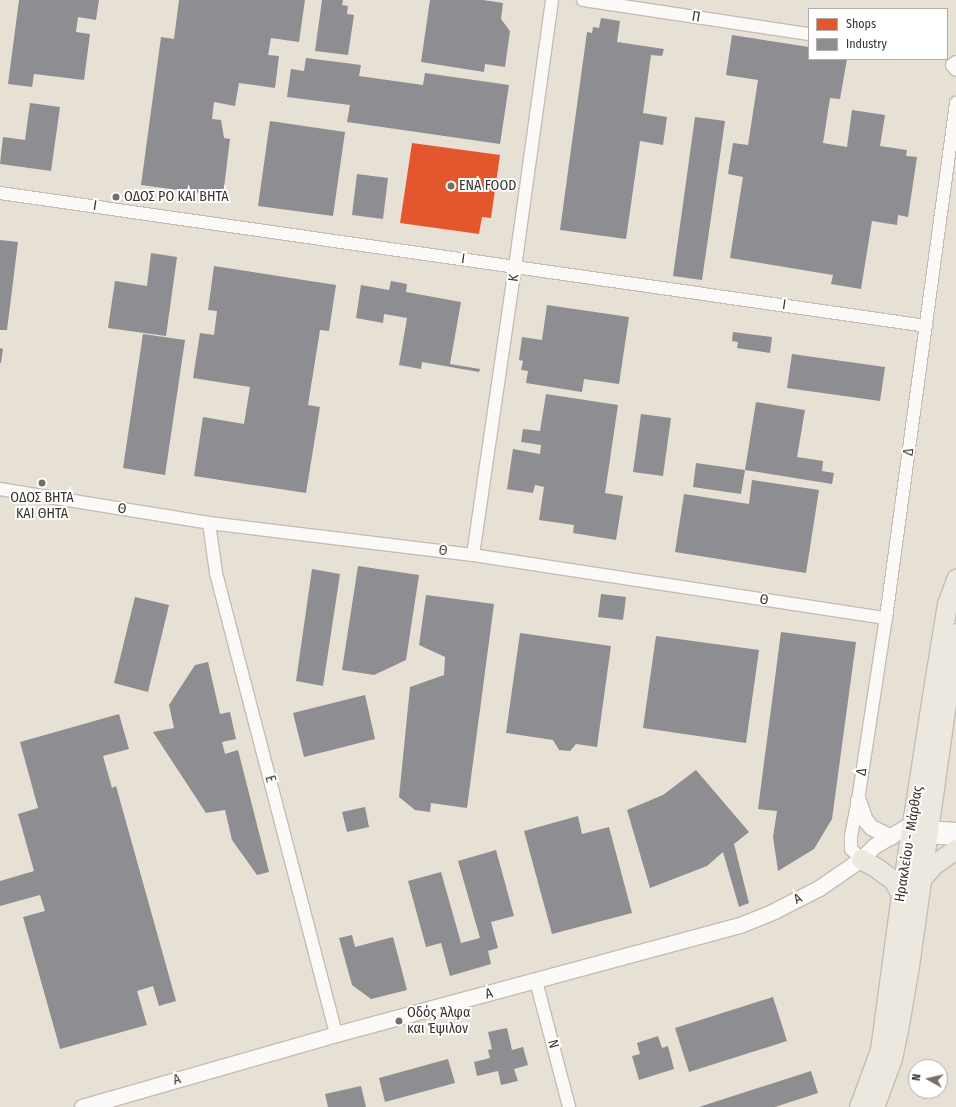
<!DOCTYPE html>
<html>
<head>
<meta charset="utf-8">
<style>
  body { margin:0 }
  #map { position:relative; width:956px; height:1107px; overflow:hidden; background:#e7e0d5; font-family:"Fira Sans Condensed",sans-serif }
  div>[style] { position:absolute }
  .shops>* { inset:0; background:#e4572e }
  .industry>* { inset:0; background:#8d8d92 }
  .roads { filter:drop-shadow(1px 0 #c3bdb4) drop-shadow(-1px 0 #c3bdb4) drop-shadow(0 1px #c3bdb4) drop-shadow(0 -1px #c3bdb4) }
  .minor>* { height:12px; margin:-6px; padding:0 6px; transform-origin:6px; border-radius:6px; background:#fbfaf9 }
  .tertiary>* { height:15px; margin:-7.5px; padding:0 7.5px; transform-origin:7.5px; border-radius:7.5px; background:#fbfaf9 }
  .primary>* { height:19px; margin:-9.5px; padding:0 9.5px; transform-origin:9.5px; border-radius:9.5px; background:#ede8df }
  .dots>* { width:11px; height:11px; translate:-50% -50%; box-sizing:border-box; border:2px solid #fff; border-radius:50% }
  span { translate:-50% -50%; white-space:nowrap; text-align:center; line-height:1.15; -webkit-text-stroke:4px #fff; paint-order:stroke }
  .street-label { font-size:14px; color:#38332b }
  .poi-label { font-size:14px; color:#38332b }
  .left { translate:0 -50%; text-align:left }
  .legend { position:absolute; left:808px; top:8px; width:140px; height:52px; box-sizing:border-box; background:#fff; border:1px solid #afadaa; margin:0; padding:5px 7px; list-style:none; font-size:12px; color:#38332b }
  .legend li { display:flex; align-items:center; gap:8px; height:20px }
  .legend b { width:20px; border:1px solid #afadaa }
  .north { position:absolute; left:908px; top:1059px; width:40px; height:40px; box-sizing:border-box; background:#fff; border:1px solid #afadaa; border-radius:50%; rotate:278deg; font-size:11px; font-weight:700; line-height:16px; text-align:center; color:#38332b }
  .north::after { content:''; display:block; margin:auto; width:14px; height:18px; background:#757066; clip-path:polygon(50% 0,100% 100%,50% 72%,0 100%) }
</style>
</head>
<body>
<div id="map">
  <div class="shops">
    <i style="clip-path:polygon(412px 143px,500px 155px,491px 218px,482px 217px,479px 234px,400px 223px)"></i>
  </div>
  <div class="industry">
    <i style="clip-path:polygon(19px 0,99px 0,96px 20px,78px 17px,76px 32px,90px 34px,84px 80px,34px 74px,32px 87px,8px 84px)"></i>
    <i style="clip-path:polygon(179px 0,305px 0,299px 42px,271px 38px,268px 55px,279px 56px,275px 88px,239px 83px,235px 106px,214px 102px,212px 119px,221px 120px,224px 138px,230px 139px,223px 196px,141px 185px,161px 37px,174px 39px)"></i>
    <i style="clip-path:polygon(322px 0,343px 0,342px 5px,348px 6px,347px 14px,354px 15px,348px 55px,315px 51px)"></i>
    <i style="clip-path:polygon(430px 0,483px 0,503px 3px,501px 19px,510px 31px,505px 67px,485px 64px,484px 72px,421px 62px)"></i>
    <i style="clip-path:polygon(601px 18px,620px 21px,617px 42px,664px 49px,662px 56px,651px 55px,643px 113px,667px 117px,663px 145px,640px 141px,626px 239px,560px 230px,587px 32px,592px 33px,593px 27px,599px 28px)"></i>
    <i style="clip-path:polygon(732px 35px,809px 47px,809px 59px,847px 59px,840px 99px,830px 98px,823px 143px,847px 147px,852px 110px,885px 115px,880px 146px,907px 150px,906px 156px,917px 157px,908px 217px,898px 215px,897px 225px,872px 221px,861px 289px,831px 284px,833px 275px,730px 258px,743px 177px,728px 174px,733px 143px,748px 145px,758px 80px,726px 75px)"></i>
    <i style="clip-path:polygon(306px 58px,361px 65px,359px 76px,423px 85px,425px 73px,509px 85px,500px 144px,347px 122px,350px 105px,287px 97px,291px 69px,304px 71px)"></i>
    <i style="clip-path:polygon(30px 103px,60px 107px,51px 171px,0 164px,3px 137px,25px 140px)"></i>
    <i style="clip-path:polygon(695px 117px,725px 121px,702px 280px,673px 276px)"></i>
    <i style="clip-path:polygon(270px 121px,345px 132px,333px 216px,258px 206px)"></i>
    <i style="clip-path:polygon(357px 174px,388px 178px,383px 219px,352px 215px)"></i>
    <i style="clip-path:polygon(0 240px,18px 242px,7px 330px,0 330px)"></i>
    <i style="clip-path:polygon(151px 253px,177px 257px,166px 336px,108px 328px,115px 281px,147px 286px)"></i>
    <i style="clip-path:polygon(214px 266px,336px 285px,329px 331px,320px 330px,308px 405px,320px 407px,306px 493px,194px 476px,203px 417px,244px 424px,250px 387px,193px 378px,200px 333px,214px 335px,217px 311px,208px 310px)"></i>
    <i style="clip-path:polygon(391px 281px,407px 284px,406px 292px,461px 302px,450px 364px,480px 369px,479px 372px,422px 362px,421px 369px,399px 365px,407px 318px,384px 314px,383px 323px,356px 318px,361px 285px,389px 290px)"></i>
    <i style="clip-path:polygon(547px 305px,629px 317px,619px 384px,584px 379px,582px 392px,526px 383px,528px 371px,521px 370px,523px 361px,519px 360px,522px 337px,542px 340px)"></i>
    <i style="clip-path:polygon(733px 332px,772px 337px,770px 353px,737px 348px,738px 342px,732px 341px)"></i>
    <i style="clip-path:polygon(143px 334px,185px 340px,165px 475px,123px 468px)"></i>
    <i style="clip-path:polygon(0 348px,3px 349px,1px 363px,0 363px)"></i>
    <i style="clip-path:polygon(792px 354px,885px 367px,880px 401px,787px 388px)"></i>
    <i style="clip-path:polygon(546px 394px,618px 405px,605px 493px,623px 496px,616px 540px,573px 533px,574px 525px,539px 520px,544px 487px,535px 485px,533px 493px,507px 489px,513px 449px,540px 454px,541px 445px,521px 442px,523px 429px,540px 431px)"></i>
    <i style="clip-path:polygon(756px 402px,805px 410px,797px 457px,823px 461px,822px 471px,834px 473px,832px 484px,745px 470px,741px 494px,693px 487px,696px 463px,745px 470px)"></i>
    <i style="clip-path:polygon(641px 414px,671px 418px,663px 476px,633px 472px)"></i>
    <i style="clip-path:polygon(752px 480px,819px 490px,806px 573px,675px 552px,684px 494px,749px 504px)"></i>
    <i style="clip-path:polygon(358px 566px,419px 575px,406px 660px,374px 675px,342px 670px)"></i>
    <i style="clip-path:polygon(312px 569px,340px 574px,323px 686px,296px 681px)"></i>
    <i style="clip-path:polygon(601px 594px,626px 597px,623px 620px,598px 617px)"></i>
    <i style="clip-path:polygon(426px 595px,494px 604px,467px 808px,431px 803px,430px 812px,415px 810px,399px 797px,410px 687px,444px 675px,445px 657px,419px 645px)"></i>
    <i style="clip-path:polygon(135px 597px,169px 605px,148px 692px,114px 683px)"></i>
    <i style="clip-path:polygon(781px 632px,856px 642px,832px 819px,814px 849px,778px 871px,773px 837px,777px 811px,758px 809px)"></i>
    <i style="clip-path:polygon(520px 633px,611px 646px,597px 747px,576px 744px,570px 751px,559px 750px,553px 740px,506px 733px)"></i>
    <i style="clip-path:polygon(656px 636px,759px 650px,746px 743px,643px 728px)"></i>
    <i style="clip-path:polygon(208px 662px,220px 714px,230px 712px,236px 739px,222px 742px,225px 754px,238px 750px,269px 872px,257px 875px,232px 840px,225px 810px,206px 813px,153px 732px,174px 728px,169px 705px,195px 665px)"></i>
    <i style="clip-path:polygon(365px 695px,375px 739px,304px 757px,293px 713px)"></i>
    <i style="clip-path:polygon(119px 714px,129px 749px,103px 756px,112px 788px,116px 786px,176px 1001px,159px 1006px,153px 986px,137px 991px,147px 1025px,60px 1049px,23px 917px,45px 911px,40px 895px,0 906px,0 881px,34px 871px,18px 814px,38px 808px,20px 742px)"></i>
    <i style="clip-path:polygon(696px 770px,749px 832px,734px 844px,749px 903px,739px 907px,723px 852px,707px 866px,650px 888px,627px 810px,663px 795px)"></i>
    <i style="clip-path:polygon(365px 807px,369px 827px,347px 832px,342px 812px)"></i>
    <i style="clip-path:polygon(578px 816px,582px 834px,609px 827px,632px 913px,552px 934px,524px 831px)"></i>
    <i style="clip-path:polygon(496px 850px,514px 916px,491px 922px,498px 948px,488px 951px,491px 964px,450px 976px,441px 943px,426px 947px,408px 881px,441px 872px,461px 943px,480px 938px,458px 861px)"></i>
    <i style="clip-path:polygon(352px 935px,355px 947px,393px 937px,407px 990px,371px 999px,352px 985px,339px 938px)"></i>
    <i style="clip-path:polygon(773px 997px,787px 1041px,689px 1072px,675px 1028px)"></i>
    <i style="clip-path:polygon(507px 1028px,512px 1050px,523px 1047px,528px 1065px,514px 1069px,518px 1081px,501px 1085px,498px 1071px,477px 1076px,474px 1062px,490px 1058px,488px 1050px,492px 1049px,488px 1032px)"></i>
    <i style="clip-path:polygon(658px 1036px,662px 1048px,668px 1046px,674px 1069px,639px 1080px,632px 1056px,640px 1054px,637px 1043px)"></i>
    <i style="clip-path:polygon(448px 1059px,455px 1083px,385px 1102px,379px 1078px)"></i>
    <i style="clip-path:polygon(811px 1071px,818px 1093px,775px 1107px,699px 1107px)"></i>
    <i style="clip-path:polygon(361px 1086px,366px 1107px,328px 1107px,325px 1094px)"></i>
  </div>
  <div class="roads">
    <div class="minor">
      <i style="left:583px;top:0;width:229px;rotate:8.6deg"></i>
      <i style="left:956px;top:62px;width:5px;rotate:143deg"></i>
      <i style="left:952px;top:65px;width:6px;rotate:51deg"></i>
      <i style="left:0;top:193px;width:936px;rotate:8.17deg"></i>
      <i style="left:0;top:489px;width:212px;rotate:9.2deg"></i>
      <i style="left:209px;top:523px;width:266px;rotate:6.9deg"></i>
      <i style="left:473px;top:555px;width:418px;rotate:8.7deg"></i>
      <i style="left:209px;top:523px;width:50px;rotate:82deg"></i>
      <i style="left:216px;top:573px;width:476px;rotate:75.4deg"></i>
      <i style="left:473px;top:555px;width:291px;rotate:-81.7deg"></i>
      <i style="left:515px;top:267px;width:270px;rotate:-82.1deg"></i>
      <i style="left:928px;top:827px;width:28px;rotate:4deg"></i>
      <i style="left:927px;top:837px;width:29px;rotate:4deg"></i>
      <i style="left:861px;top:859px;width:14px;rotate:-135deg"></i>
      <i style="left:851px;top:849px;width:13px;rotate:-90deg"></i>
      <i style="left:851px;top:836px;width:37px;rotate:-79deg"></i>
      <i style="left:858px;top:800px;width:184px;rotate:-81.3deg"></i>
      <i style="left:886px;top:618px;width:520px;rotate:-82.26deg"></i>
      <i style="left:536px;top:981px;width:130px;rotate:75.3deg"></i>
    </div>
    <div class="tertiary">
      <i style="left:858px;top:800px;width:21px;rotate:71deg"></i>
      <i style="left:865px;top:820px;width:9px;rotate:49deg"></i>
      <i style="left:871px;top:827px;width:22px;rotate:27deg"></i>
      <i style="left:82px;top:1107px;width:264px;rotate:-16deg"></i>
      <i style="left:336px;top:1034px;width:418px;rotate:-15.1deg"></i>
      <i style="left:740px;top:925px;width:37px;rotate:-22deg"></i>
      <i style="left:774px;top:911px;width:51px;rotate:-27.1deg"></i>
      <i style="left:819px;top:888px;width:51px;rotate:-34.6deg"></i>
      <i style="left:861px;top:859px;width:18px;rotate:-45deg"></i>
      <i style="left:874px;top:846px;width:43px;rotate:-30.7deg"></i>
      <i style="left:911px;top:824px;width:8px;rotate:7deg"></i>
    </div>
    <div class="primary">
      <i style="left:861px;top:859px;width:20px;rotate:30deg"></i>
      <i style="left:878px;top:869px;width:19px;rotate:36deg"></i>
      <i style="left:893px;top:880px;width:16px;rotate:60deg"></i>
      <i style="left:921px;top:879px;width:18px;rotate:-49deg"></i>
      <i style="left:933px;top:865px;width:28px;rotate:-35deg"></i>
      <i style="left:859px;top:1107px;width:61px;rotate:-69.8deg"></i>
      <i style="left:880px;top:1050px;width:157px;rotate:-82.3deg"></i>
      <i style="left:901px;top:894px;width:206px;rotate:-81.1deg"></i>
      <i style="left:933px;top:690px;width:87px;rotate:-80.8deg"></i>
      <i style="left:947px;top:604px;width:27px;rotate:-70deg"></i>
      <i style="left:874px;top:1107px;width:52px;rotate:-69.8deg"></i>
      <i style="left:892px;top:1058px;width:29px;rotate:-78deg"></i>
      <i style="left:898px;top:1030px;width:65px;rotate:-80.2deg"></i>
      <i style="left:909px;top:966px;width:336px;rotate:-82deg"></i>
    </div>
  </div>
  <div class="dots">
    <i style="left:451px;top:186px;background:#757066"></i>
    <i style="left:116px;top:197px;background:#757066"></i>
    <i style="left:42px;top:483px;background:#757066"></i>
    <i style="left:399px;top:1021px;background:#757066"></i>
  </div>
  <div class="street-label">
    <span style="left:696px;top:17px;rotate:9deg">Π</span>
    <span style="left:95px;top:206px;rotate:9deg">Ι</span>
    <span style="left:463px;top:259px;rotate:8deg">Ι</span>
    <span style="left:514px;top:278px;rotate:-82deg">Κ</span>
    <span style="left:784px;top:305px;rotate:8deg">Ι</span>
    <span style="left:909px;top:452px;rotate:-82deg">Δ</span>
    <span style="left:122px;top:509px;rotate:9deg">Θ</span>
    <span style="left:443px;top:551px;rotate:7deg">Θ</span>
    <span style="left:764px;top:600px;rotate:9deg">Θ</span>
    <span style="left:862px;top:772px;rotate:-81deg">Δ</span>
    <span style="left:270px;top:779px;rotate:75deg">Ε</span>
    <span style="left:909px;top:844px;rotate:-81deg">Ηρακλείου - Μάρθας</span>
    <span style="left:798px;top:899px;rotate:-27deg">Α</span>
    <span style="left:489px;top:994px;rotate:-15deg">Α</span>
    <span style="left:553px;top:1044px;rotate:75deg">Ν</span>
    <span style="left:177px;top:1080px;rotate:-16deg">Α</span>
  </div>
  <div class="poi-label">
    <span class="left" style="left:459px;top:186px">ENA FOOD</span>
    <span class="left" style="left:124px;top:197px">ΟΔΟΣ ΡΟ ΚΑΙ ΒΗΤΑ</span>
    <span style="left:42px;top:506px">ΟΔΟΣ ΒΗΤΑ<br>ΚΑΙ ΘΗΤΑ</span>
    <span class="left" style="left:407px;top:1021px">Οδός Άλφα<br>και Έψιλον</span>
  </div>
  <ul class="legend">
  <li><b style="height:11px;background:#e4572e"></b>Shops</li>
  <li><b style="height:11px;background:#8d8d92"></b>Industry</li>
  </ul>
  <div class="north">N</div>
</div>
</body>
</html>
